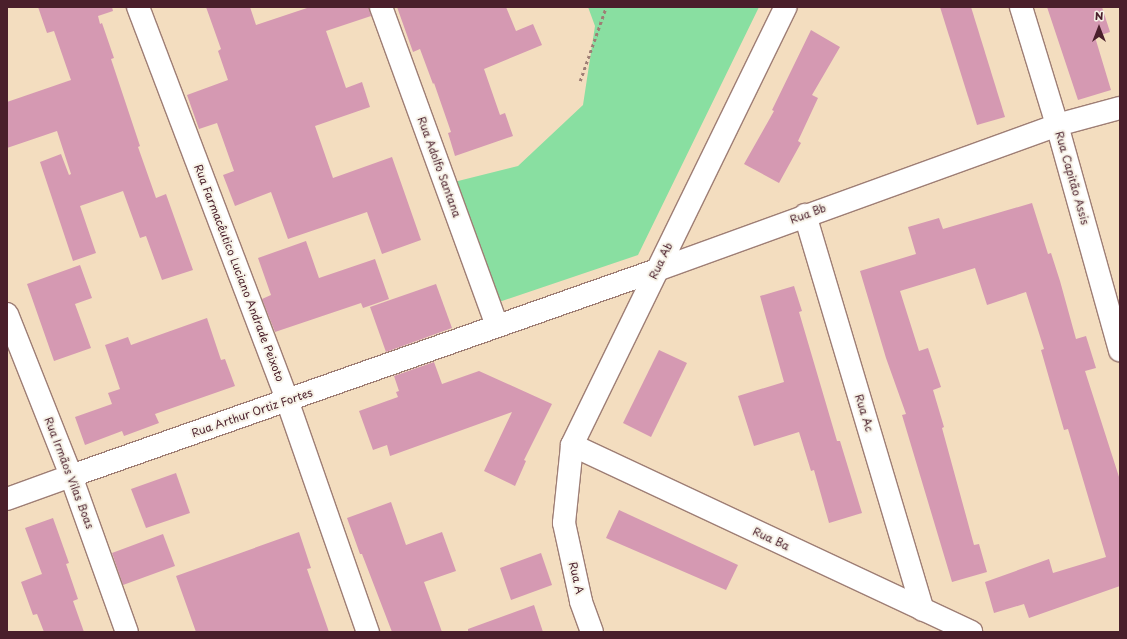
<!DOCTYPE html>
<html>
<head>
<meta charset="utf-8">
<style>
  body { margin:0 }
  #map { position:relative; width:1127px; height:639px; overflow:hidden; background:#f3ddbf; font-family:"Playpen Sans",sans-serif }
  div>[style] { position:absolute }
  .green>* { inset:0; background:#89dfa1 }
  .building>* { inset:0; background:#d599b2 }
  .path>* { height:2.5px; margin-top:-1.25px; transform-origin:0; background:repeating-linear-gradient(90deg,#9e7e75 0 3px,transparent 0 6px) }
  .roads { filter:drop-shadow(1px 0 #9e7e75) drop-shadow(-1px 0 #9e7e75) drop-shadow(0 1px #9e7e75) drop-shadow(0 -1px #9e7e75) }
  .street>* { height:22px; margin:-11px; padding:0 11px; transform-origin:11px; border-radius:11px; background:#fff }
  .secondary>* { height:22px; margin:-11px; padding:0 11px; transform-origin:11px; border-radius:11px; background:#fff }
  span { translate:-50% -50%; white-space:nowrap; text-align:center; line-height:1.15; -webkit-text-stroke:4px #f7f3e8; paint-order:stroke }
  .street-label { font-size:11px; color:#4a1f2b }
  .frame { position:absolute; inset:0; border:8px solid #4a1f2b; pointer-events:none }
  .north { position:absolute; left:1079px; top:8px; width:40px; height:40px; -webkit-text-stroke:3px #f7f3e8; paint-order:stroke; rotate:0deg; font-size:11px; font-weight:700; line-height:16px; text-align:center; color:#4a1f2b }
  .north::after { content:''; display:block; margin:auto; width:14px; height:18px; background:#4a1f2b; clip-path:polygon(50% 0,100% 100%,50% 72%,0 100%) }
</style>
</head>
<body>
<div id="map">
  <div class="green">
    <i style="clip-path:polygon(588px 7px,759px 7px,638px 255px,496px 303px,450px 183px,518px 166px,583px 105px,595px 26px)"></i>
  </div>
  <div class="building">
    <i style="clip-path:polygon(38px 7px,112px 7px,113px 11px,98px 16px,100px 24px,102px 23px,114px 58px,111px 59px,140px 146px,138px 147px,156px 198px,166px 194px,193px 270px,162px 280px,146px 236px,140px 238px,123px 191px,80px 206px,96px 253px,73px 261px,40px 162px,61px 154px,69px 175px,71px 174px,57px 131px,7px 148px,7px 102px,71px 80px,54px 31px,47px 33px)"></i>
    <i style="clip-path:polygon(206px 7px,250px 7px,256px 25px,310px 7px,369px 7px,371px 16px,326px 31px,346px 88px,362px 82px,370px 107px,315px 126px,333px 178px,392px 157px,421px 240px,382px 254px,367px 212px,288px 239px,271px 192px,235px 206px,223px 175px,234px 171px,217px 123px,199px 129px,187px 95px,228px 80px,218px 51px,221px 49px)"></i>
    <i style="clip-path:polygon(397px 7px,506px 7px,516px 31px,533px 24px,542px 45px,484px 69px,500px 115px,505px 113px,513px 136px,455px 156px,448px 133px,451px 132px,434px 83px,433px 84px,420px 49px,413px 52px)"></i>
    <i style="clip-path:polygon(940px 7px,971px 7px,1005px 117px,977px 125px)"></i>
    <i style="clip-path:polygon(1047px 7px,1102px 7px,1110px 32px,1095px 37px,1111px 90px,1078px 100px)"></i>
    <i style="clip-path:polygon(811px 30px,840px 47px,812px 95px,818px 98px,798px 141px,801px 143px,779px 183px,744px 164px,774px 111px,772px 110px)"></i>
    <i style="clip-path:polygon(1032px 203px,1048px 254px,1051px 253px,1060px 281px,1076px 339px,1086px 336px,1096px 368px,1085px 371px,1120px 480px,1120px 586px,1029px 618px,1024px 604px,994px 613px,985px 582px,1049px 559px,1053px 573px,1106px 557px,1068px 429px,1064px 430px,1041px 350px,1044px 349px,1026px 292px,987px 305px,975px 268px,900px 291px,919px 351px,928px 348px,941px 387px,933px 390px,944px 427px,942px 428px,974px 545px,979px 544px,987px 572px,952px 582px,902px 415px,906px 414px,886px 358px,860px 271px,916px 254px,908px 227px,939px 218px,943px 229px)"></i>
    <i style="clip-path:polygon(306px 241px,319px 278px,375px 259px,389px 299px,363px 308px,361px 303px,275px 332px,262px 299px,271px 295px,258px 258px)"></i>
    <i style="clip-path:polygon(80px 265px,92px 298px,75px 304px,91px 348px,54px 361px,27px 284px)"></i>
    <i style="clip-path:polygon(436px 284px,452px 328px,386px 352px,370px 307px)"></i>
    <i style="clip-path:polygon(794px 286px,802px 311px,799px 312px,837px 441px,840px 441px,862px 513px,829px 523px,814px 470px,811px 471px,799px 432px,754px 446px,738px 396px,784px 382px,760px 296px)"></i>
    <i style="clip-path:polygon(207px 318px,221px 360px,225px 359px,235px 386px,155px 414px,159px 423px,124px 436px,122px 431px,85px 445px,75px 417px,112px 404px,108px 393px,120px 389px,105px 345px,128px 337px,131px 345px)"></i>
    <i style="clip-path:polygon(659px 350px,687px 363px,651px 437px,623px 423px)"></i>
    <i style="clip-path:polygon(434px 362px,442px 384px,479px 371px,552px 404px,524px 460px,526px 461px,515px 486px,484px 471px,512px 412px,390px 456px,387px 445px,373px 450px,359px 411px,398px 397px,396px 392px,399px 391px,394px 376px)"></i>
    <i style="clip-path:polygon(176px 473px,190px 513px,146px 528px,131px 489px)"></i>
    <i style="clip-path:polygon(391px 502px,406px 545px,442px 532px,456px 571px,424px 582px,442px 632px,392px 632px,362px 554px,360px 554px,347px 518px)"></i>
    <i style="clip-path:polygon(619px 510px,738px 565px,726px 590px,606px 538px)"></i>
    <i style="clip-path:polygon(53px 518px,69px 563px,66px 564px,78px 599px,73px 601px,84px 632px,44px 632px,37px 614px,33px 615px,21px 582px,42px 574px,25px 528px)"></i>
    <i style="clip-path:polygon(299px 532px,311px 568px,307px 569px,329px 632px,196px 632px,176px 576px)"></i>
    <i style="clip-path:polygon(163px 534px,175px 566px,123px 585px,112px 553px)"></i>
    <i style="clip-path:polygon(541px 553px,552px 585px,511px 600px,500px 568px)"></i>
    <i style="clip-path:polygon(534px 605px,543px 632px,468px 632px,468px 629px)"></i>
  </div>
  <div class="path">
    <i style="left:580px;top:81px;width:78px;rotate:-70.6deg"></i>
  </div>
  <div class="roads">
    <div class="street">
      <i style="left:138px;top:7px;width:420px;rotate:69.2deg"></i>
      <i style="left:287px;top:400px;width:246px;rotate:70.8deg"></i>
      <i style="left:381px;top:7px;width:339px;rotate:70deg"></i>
      <i style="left:1021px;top:7px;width:123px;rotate:73deg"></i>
      <i style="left:1057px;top:125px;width:234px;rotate:74.4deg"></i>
      <i style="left:805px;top:215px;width:412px;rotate:73.4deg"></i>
      <i style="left:572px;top:445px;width:441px;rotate:25.1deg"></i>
      <i style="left:7px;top:499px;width:68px;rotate:-19.8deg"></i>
      <i style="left:71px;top:476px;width:166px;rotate:70.3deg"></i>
      <i style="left:592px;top:632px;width:33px;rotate:-110deg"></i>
      <i style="left:581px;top:601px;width:80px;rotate:-102.3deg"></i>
      <i style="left:564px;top:523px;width:78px;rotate:-84.1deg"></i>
      <i style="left:572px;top:445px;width:487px;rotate:-64deg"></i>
    </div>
    <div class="secondary">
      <i style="left:7px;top:314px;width:174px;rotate:68.4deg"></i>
      <i style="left:71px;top:476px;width:621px;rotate:-19.37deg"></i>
      <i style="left:657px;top:270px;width:425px;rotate:-19.9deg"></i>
      <i style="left:1057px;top:125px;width:65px;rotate:-15.1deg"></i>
    </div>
  </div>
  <div class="street-label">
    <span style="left:439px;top:167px;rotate:70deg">Rua Adolfo Santana</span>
    <span style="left:1072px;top:178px;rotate:74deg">Rua Capitão Assis</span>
    <span style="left:808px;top:214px;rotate:-20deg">Rua Bb</span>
    <span style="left:661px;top:261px;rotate:-64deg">Rua Ab</span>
    <span style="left:239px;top:273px;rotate:69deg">Rua Farmacêutico Luciano Andrade Peixoto</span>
    <span style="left:252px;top:413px;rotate:-19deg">Rua Arthur Ortiz Fortes</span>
    <span style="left:864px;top:413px;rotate:73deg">Rua Ac</span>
    <span style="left:69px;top:473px;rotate:69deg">Rua Irmãos Vilas Boas</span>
    <span style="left:771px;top:539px;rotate:25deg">Rua Ba</span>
    <span style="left:576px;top:578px;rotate:77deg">Rua A</span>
  </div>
  <div class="frame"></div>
  <div class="north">N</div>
</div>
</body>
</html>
